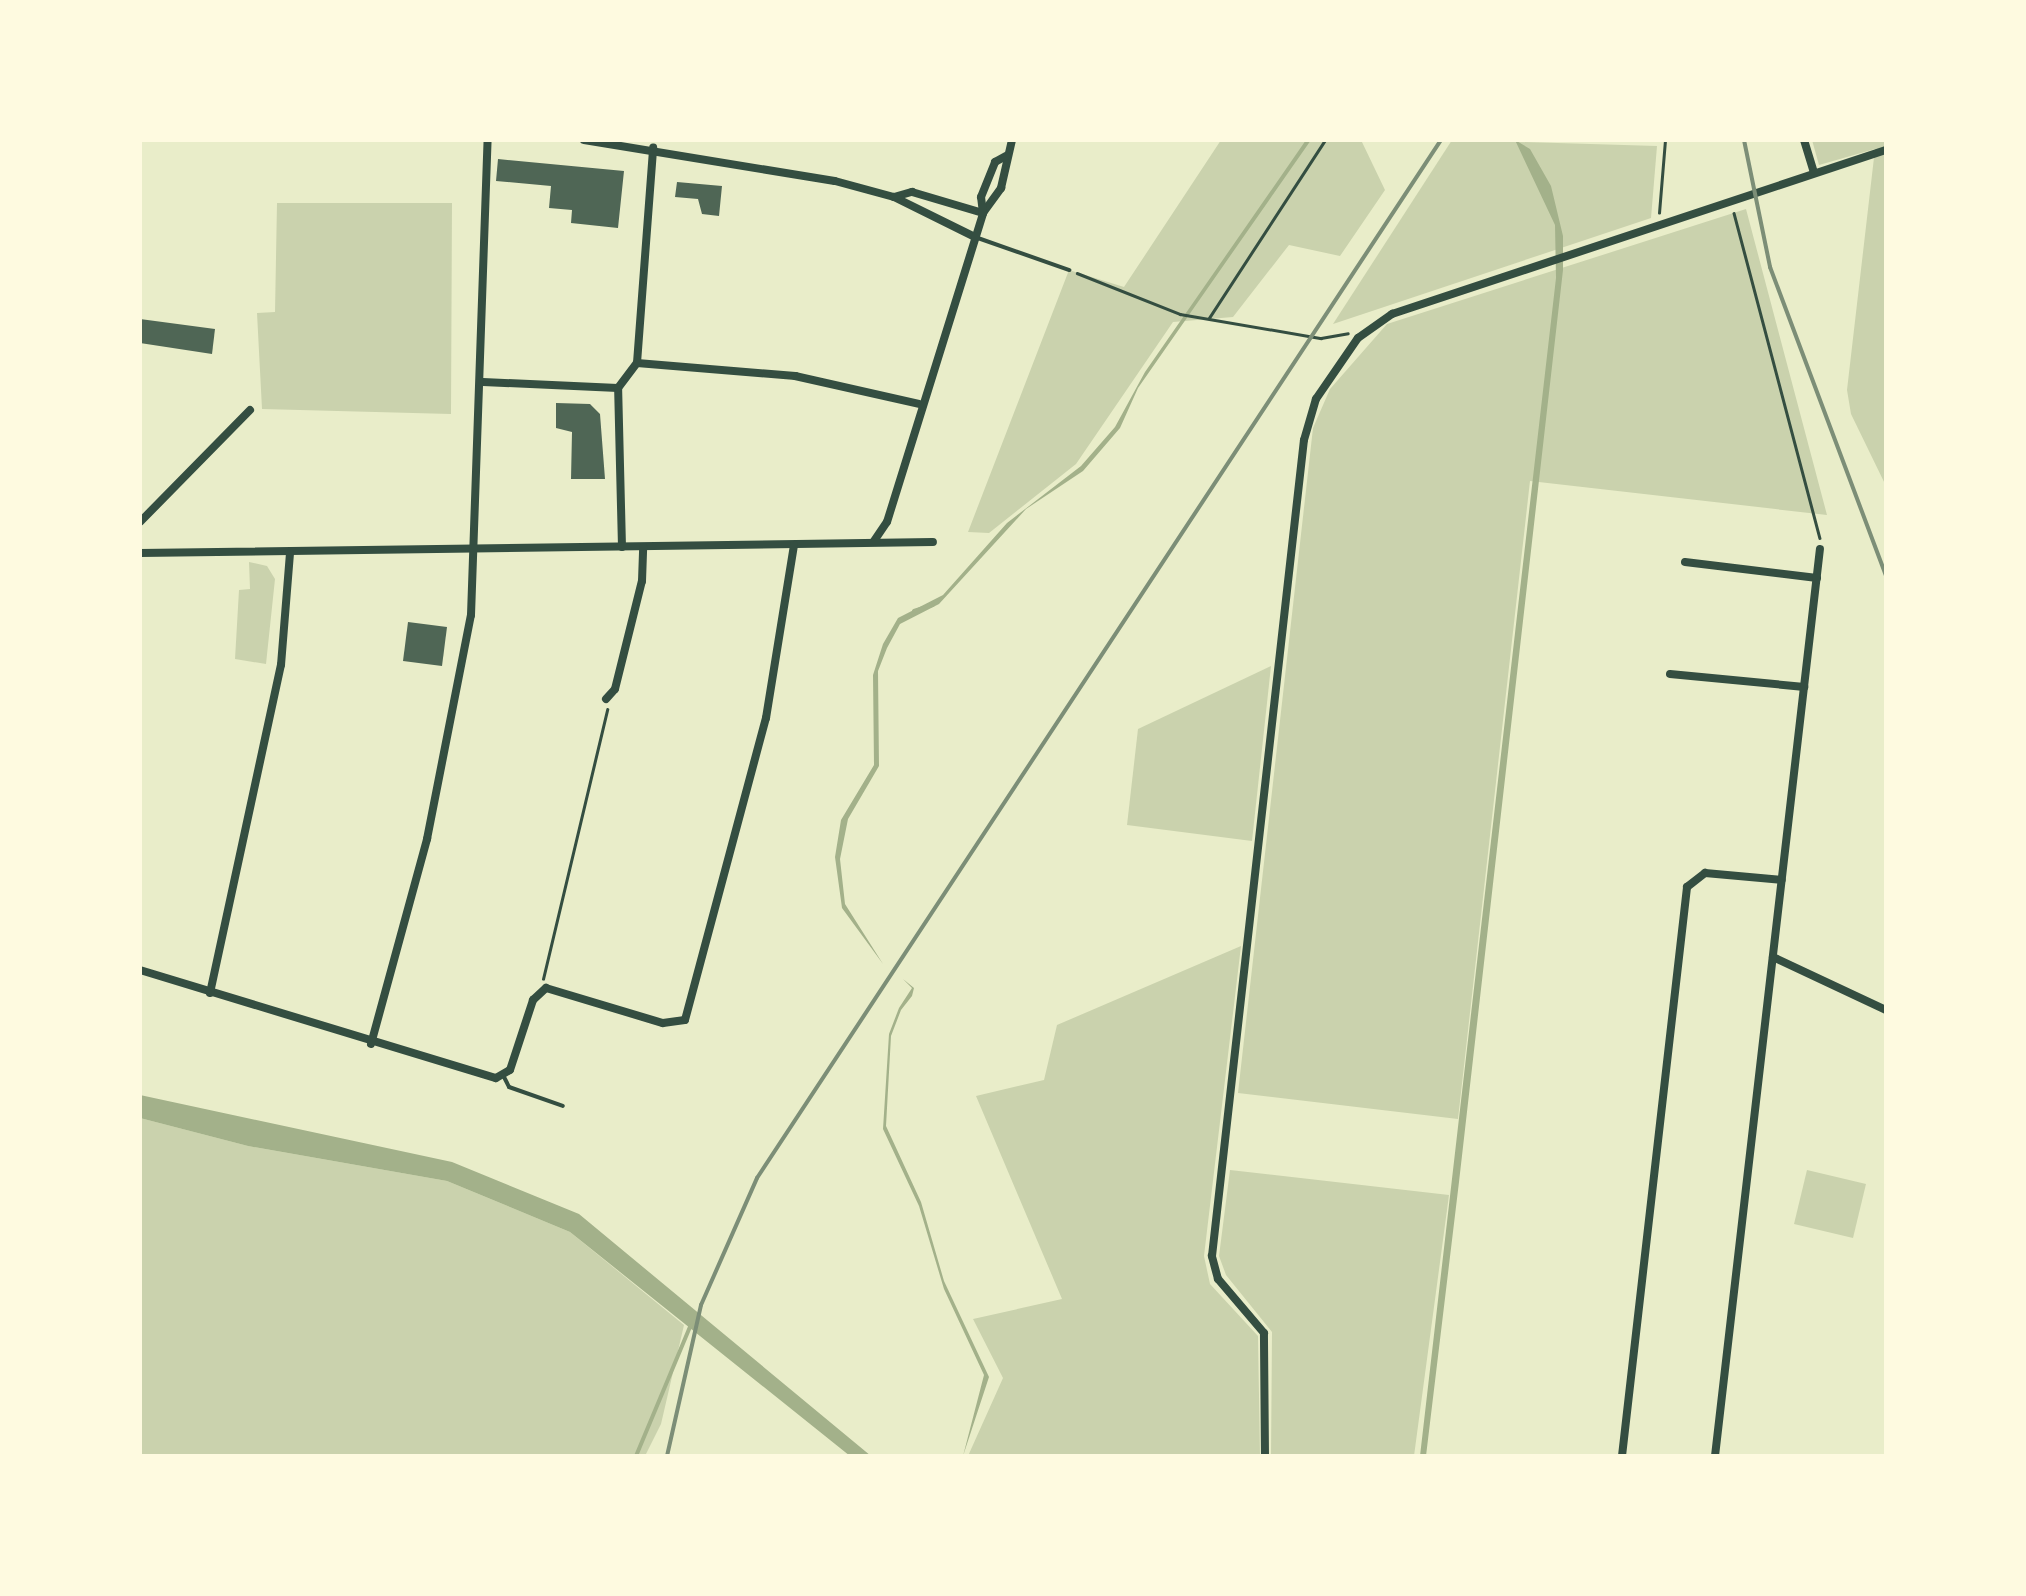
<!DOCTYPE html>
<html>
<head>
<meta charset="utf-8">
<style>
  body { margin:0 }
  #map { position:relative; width:2026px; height:1596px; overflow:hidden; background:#e9edc9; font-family:Overpass,sans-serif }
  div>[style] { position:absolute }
  .green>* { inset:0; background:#cad2ad }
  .water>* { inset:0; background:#a3b18a }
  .stream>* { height:4px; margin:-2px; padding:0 2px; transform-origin:2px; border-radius:2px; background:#a3b18a }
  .building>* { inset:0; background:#4f6655 }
  .path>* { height:2.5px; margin:-1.25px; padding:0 1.25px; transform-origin:1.25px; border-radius:1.25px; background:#344e41 }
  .service>* { height:4px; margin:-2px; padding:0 2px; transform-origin:2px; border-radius:2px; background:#344e41 }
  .minor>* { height:8px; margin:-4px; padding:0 4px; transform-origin:4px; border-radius:4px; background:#344e41 }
  .rail>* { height:4px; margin:-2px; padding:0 2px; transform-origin:2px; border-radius:2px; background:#7c8e77 }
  span { translate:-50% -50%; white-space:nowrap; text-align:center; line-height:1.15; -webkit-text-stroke:10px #fefae0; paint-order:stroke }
  .frame { position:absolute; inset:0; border:142px solid #fefae0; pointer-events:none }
</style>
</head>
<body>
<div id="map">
  <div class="green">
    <i style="clip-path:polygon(1221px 140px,1361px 140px,1385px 190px,1340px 256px,1289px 245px,1233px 317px,1173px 322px,1076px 464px,989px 533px,968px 532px,1069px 270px,1124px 287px)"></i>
    <i style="clip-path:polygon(1452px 140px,1657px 146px,1651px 218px,1333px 324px)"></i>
    <i style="clip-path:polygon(1812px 140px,1886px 140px,1886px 486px,1851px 414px,1847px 390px,1875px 149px,1819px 165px)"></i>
    <i style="clip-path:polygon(277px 203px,452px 203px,451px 414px,262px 409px,257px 313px,275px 312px)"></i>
    <i style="clip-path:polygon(1746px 209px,1827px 515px,1530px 481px,1458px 1119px,1238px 1093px,1313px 428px,1330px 389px,1387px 324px)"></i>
    <i style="clip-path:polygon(249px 562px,267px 566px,275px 579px,266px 664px,235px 659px,239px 590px,250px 589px)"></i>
    <i style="clip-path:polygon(1271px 666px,1252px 841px,1127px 825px,1138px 729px)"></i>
    <i style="clip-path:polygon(1241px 946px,1204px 1256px,1210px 1284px,1258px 1336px,1260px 1456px,968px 1456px,1003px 1378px,973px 1319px,1062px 1299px,976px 1096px,1044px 1080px,1057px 1025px)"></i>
    <i style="clip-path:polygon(140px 1118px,248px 1146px,447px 1181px,570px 1232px,684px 1325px,661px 1424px,645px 1456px,140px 1456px)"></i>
    <i style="clip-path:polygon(1230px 1170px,1449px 1195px,1414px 1456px,1271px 1456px,1272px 1332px,1226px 1275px,1219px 1256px)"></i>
    <i style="clip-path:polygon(1807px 1170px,1866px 1184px,1853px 1238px,1794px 1224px)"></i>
  </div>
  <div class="water">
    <i style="clip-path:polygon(1306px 140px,1311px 140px,1138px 388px,1120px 428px,1083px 471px,1026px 509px,939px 604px,900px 624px,887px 648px,878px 671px,879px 766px,848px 819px,840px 859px,845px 904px,883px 964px,842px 908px,835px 857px,841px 820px,874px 765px,873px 675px,883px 644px,898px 618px,943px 595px,1007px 523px,1081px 466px,1115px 427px,1145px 372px)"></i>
    <i style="clip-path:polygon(1515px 140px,1530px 149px,1551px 186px,1563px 236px,1563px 270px,1459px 1182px,1426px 1456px,1420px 1456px,1556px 278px,1555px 225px)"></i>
    <i style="clip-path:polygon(903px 979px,914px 988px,912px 996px,901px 1010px,891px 1036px,886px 1126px,921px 1202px,944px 1281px,989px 1377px,963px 1456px,984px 1375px,944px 1289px,919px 1206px,883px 1129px,889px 1034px,899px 1008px,912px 988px)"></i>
    <i style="clip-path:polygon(140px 1095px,452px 1162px,579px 1214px,871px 1456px,850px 1456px,570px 1232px,447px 1181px,248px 1146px,140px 1118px)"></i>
  </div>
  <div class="stream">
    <i style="left:914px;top:611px;width:20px;rotate:-18deg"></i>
    <i style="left:636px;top:1456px;width:140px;rotate:-67.3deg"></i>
  </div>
  <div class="building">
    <i style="clip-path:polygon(498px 159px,624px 171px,618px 228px,571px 223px,572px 210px,549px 208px,551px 186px,496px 181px)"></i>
    <i style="clip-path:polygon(677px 182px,722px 186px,719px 216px,702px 214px,698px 199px,675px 197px)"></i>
    <i style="clip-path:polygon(140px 319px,215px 329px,212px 354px,140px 343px)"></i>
    <i style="clip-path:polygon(556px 403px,590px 404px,600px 414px,605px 479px,571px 479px,572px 432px,556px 428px)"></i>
    <i style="clip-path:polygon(408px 622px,447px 627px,442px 666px,403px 661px)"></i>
  </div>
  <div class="path">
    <i style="left:1659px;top:213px;width:73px;rotate:-85.3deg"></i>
    <i style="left:1734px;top:213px;width:336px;rotate:75.2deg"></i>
    <i style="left:1077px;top:273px;width:111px;rotate:21.7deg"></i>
    <i style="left:1180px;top:314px;width:143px;rotate:9.7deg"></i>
    <i style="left:1321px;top:338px;width:27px;rotate:-10deg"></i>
    <i style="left:1209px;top:318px;width:212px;rotate:-56.9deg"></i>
    <i style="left:543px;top:979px;width:277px;rotate:-76.6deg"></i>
  </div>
  <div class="service">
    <i style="left:975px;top:237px;width:100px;rotate:19.3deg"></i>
    <i style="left:504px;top:1077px;width:11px;rotate:63deg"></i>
    <i style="left:509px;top:1087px;width:57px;rotate:19.4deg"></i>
  </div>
  <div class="minor">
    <i style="left:584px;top:140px;width:254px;rotate:9.3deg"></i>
    <i style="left:835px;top:181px;width:61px;rotate:15.2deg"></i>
    <i style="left:894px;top:197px;width:90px;rotate:26.3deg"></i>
    <i style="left:1804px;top:140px;width:34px;rotate:73deg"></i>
    <i style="left:894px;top:197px;width:19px;rotate:-16deg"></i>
    <i style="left:912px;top:192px;width:74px;rotate:16.5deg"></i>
    <i style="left:983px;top:213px;width:31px;rotate:-54deg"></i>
    <i style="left:1001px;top:188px;width:49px;rotate:-77.1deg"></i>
    <i style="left:637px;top:363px;width:159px;rotate:4.7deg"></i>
    <i style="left:795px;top:376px;width:127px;rotate:12.7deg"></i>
    <i style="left:483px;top:382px;width:135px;rotate:2.5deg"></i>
    <i style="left:140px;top:522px;width:157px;rotate:-45.5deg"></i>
    <i style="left:874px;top:541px;width:23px;rotate:-56deg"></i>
    <i style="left:887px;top:522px;width:324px;rotate:-72.7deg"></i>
    <i style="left:983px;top:213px;width:16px;rotate:-97deg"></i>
    <i style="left:981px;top:197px;width:38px;rotate:-68deg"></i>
    <i style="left:995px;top:162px;width:13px;rotate:-29deg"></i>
    <i style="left:622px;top:547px;width:159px;rotate:-91.4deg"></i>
    <i style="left:618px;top:388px;width:31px;rotate:-53deg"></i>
    <i style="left:637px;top:363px;width:216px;rotate:-85.7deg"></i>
    <i style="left:140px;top:553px;width:793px;rotate:-0.79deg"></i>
    <i style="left:1685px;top:562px;width:133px;rotate:6.9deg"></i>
    <i style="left:1670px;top:674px;width:135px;rotate:5.5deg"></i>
    <i style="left:606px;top:699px;width:13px;rotate:-48deg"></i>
    <i style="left:615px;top:689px;width:111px;rotate:-76deg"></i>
    <i style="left:642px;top:581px;width:34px;rotate:-88deg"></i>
    <i style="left:1773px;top:957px;width:125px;rotate:25.1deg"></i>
    <i style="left:140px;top:970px;width:372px;rotate:16.9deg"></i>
    <i style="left:496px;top:1078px;width:16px;rotate:-30deg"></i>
    <i style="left:510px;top:1070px;width:74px;rotate:-71.8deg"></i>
    <i style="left:533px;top:1000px;width:18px;rotate:-43deg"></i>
    <i style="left:546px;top:988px;width:122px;rotate:16.7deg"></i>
    <i style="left:663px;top:1023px;width:22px;rotate:-8deg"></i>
    <i style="left:685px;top:1020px;width:313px;rotate:-75deg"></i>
    <i style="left:766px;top:718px;width:175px;rotate:-80.8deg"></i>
    <i style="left:210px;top:993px;width:336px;rotate:-77.8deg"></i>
    <i style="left:281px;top:665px;width:112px;rotate:-85.4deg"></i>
    <i style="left:371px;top:1044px;width:213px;rotate:-74.7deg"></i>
    <i style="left:427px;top:839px;width:228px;rotate:-78.9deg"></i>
    <i style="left:471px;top:615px;width:475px;rotate:-88deg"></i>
    <i style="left:1265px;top:1456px;width:123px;rotate:-90.5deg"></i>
    <i style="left:1264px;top:1333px;width:71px;rotate:-130.4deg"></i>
    <i style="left:1218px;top:1279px;width:24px;rotate:-105deg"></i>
    <i style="left:1212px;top:1256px;width:821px;rotate:-83.57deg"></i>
    <i style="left:1304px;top:440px;width:43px;rotate:-73.7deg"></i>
    <i style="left:1316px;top:399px;width:74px;rotate:-55.5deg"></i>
    <i style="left:1358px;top:338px;width:42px;rotate:-35.2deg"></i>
    <i style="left:1392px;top:314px;width:521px;rotate:-18.37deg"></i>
    <i style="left:1622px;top:1456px;width:573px;rotate:-83.48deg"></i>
    <i style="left:1687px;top:887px;width:23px;rotate:-38deg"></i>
    <i style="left:1705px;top:873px;width:77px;rotate:5.2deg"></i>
    <i style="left:1715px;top:1456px;width:913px;rotate:-83.4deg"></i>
  </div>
  <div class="rail">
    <i style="left:1744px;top:140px;width:130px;rotate:78.4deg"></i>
    <i style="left:1770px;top:267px;width:329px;rotate:69.4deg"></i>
    <i style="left:667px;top:1456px;width:155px;rotate:-77.3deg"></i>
    <i style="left:701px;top:1305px;width:139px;rotate:-66.2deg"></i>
    <i style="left:757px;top:1178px;width:1243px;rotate:-56.62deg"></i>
  </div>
  <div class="frame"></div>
</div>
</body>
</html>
